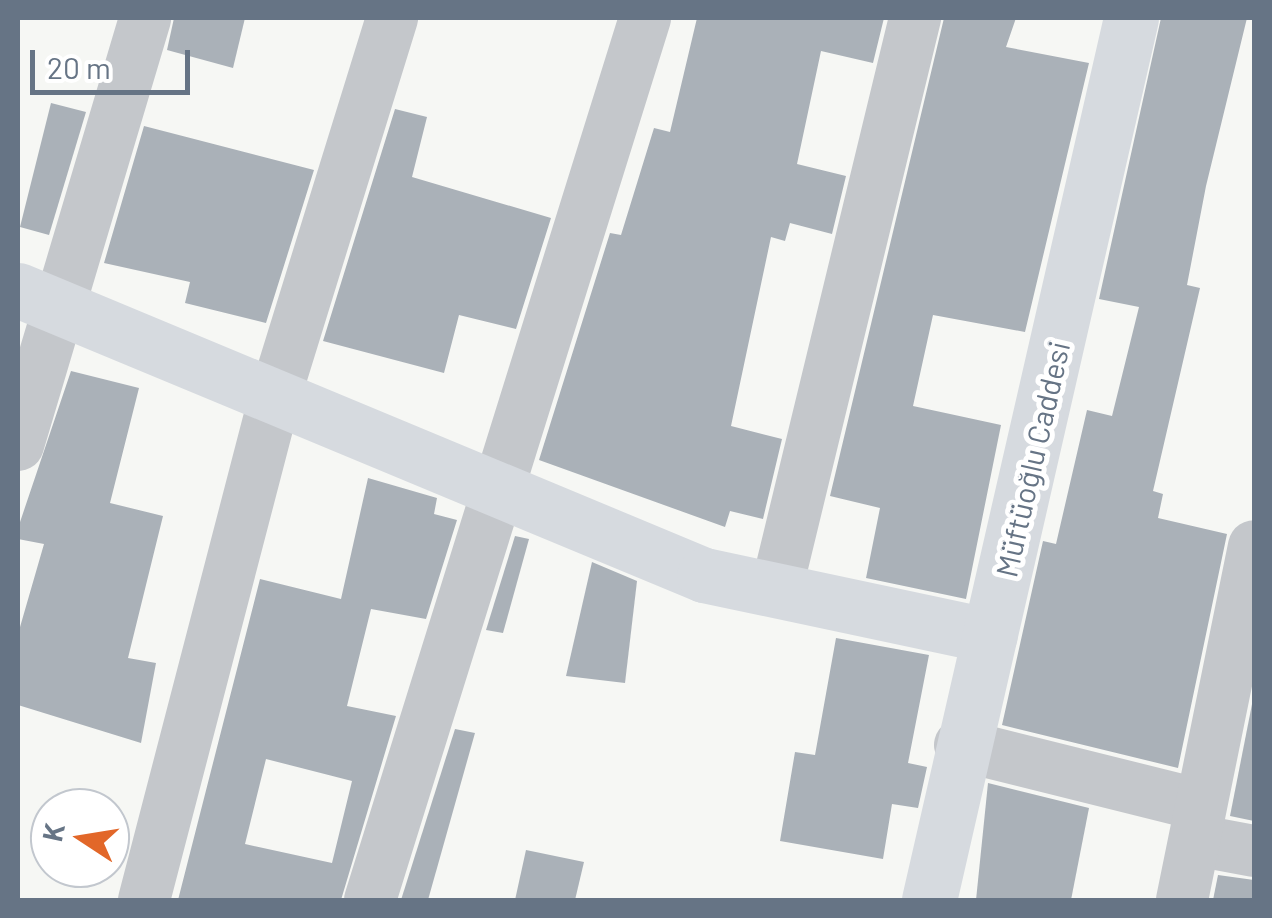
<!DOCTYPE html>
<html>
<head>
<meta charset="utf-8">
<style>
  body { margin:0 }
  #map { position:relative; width:1272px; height:918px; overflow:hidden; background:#f6f7f4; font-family:Barlow,sans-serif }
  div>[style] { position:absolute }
  .building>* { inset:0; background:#aab1b8 }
  .street>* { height:52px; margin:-26px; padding:0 26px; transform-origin:26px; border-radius:26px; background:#c4c7cb }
  .secondary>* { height:55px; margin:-27.5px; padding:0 27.5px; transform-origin:27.5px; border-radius:27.5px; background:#d6dadf }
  span { translate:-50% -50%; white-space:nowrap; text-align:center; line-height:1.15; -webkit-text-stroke:10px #fff; paint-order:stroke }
  .street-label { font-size:30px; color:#667485 }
  .frame { position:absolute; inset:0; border:20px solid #667485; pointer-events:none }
  .north { position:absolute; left:30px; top:788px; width:100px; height:100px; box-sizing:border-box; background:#fff; border:2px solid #c2c7ce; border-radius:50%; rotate:282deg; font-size:28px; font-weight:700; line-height:40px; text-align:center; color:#667485 }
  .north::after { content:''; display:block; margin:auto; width:35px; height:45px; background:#e26729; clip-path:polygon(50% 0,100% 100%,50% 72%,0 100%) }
  .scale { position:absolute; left:30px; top:50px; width:160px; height:45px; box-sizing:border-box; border:5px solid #667485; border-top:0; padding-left:12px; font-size:30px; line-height:35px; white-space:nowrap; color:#667485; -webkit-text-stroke:8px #fff; paint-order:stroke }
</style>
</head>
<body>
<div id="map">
  <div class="building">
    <i style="clip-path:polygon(174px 18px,245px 18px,233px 68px,167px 50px)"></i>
    <i style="clip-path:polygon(697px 18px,884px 18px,873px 63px,821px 51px,797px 164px,846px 176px,832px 234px,790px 223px,785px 241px,771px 237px,731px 426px,782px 439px,763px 519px,730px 511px,725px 527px,539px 460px,610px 233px,621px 235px,654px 128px,670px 132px)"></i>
    <i style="clip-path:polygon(944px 18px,1016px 18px,1006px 47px,1089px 63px,1025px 332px,933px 315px,913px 406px,1001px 425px,966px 599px,866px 578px,880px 508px,830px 496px)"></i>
    <i style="clip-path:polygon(1161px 18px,1247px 18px,1206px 186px,1187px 285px,1200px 288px,1153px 491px,1163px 494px,1158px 518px,1227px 534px,1178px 768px,1002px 725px,1043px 541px,1056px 544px,1087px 410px,1112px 416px,1139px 307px,1099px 299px)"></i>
    <i style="clip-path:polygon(51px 103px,86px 112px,49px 235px,20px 227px)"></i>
    <i style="clip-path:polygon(395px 109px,427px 117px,412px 177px,551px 218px,516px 329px,459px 315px,444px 373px,323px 341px)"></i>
    <i style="clip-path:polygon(144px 126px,314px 170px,266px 323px,185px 303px,190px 282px,104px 263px)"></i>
    <i style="clip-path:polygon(71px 371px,139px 388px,110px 503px,163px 516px,128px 658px,156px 663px,141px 743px,18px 705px,18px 634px,44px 544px,18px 539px,18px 528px)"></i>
    <i style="clip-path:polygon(evenodd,368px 478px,437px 498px,434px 514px,457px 520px,426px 619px,371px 609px,347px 706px,396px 716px,341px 900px,178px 900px,260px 579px,341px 599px,368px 478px,266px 759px,352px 781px,332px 863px,245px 844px,266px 759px)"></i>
    <i style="clip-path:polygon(515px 536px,529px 539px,503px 633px,486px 630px)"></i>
    <i style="clip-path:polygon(592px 562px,637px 581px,625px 683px,566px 676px)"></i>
    <i style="clip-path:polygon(836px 638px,929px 655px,908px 763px,927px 767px,918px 808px,892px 804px,883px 859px,780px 841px,795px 752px,815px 755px)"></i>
    <i style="clip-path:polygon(1254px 694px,1254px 821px,1230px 816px)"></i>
    <i style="clip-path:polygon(455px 729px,475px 733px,428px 900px,401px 900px)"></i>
    <i style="clip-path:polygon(988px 783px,1089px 808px,1071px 900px,976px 900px)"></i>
    <i style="clip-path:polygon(526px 850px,584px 862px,575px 900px,515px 900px)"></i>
    <i style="clip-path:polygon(1218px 875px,1254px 880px,1254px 900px,1213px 900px)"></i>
  </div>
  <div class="street">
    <i style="left:18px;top:445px;width:445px;rotate:-73.4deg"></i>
    <i style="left:776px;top:591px;width:590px;rotate:-76.36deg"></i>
    <i style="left:960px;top:745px;width:248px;rotate:14deg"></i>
    <i style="left:1195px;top:840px;width:60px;rotate:10.6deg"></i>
    <i style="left:144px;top:900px;width:524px;rotate:-75.41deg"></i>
    <i style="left:276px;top:393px;width:393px;rotate:-72.8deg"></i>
    <i style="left:370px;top:900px;width:924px;rotate:-72.68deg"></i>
    <i style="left:1182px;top:900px;width:361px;rotate:-78.5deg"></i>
  </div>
  <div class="secondary">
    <i style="left:18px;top:290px;width:743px;rotate:22.56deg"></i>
    <i style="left:704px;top:575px;width:292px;rotate:12deg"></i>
    <i style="left:929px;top:900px;width:905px;rotate:-77.1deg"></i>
  </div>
  <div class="street-label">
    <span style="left:1032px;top:459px;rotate:-77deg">Müftüoğlu Caddesi</span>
  </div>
  <div class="frame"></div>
  <div class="north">K</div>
  <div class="scale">20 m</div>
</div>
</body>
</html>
